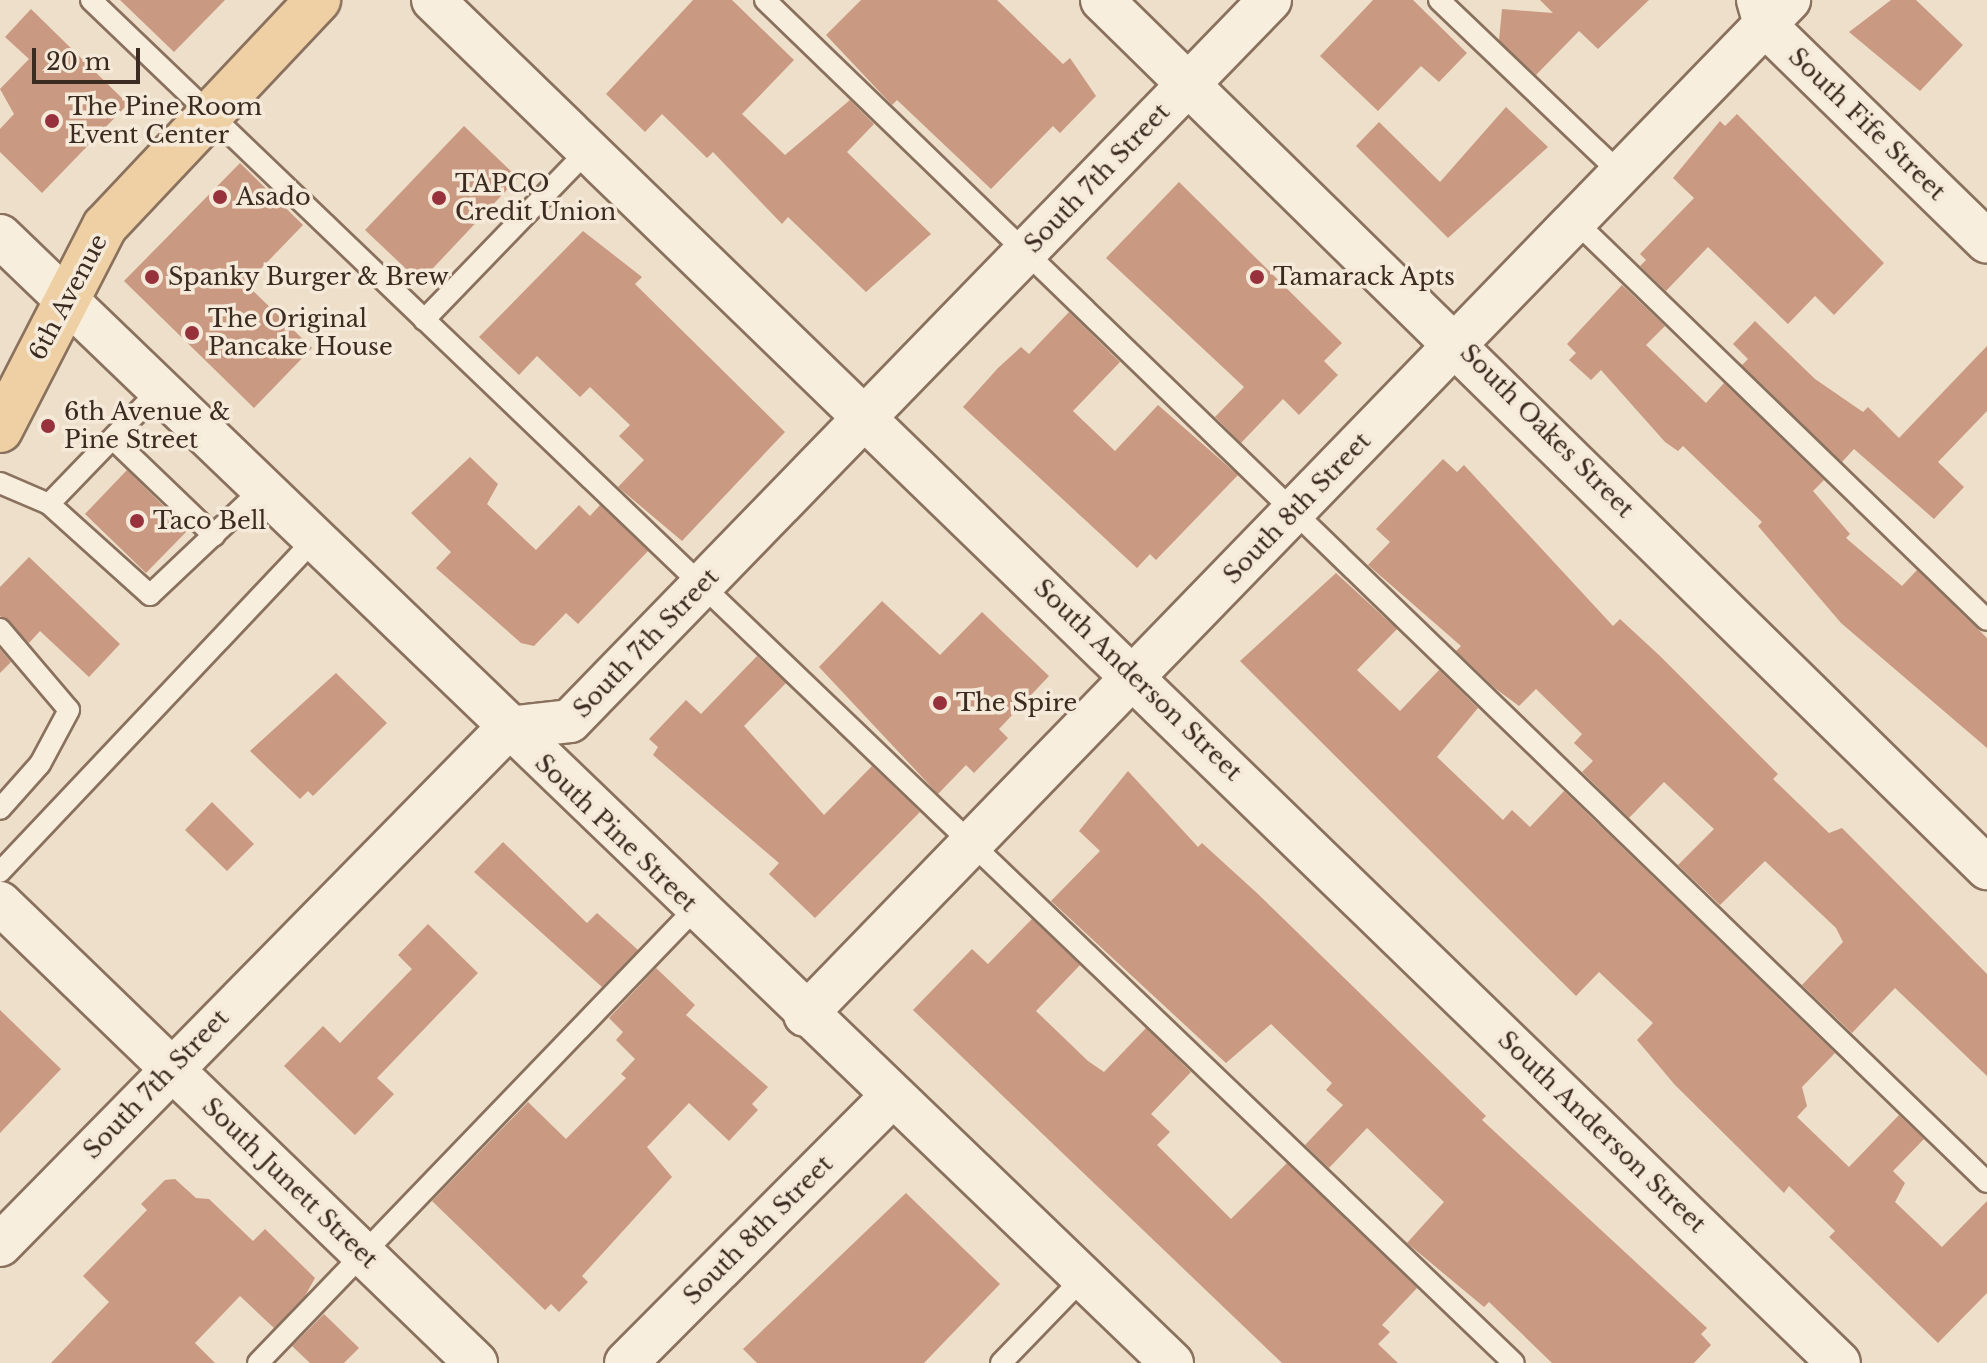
<!DOCTYPE html>
<html>
<head>
<meta charset="utf-8">
<style>
  body { margin:0 }
  #map { position:relative; width:1987px; height:1363px; overflow:hidden; background:#eddfca; font-family:"Libre Baskerville",serif }
  div>[style] { position:absolute }
  .building>* { inset:0; background:#ca9981 }
  .roads { filter:drop-shadow(2px 0 #8a715e) drop-shadow(-2px 0 #8a715e) drop-shadow(0 2px #8a715e) drop-shadow(0 -2px #8a715e) }
  .lane>* { height:20px; margin:-10px; padding:0 10px; transform-origin:10px; border-radius:10px; background:#f8eedd }
  .street>* { height:42px; margin:-21px; padding:0 21px; transform-origin:21px; border-radius:21px; background:#f8eedd }
  .primary>* { height:44px; margin:-22px; padding:0 22px; transform-origin:22px; border-radius:22px; background:#eed0a4 }
  .dots>* { width:22px; height:22px; translate:-50% -50%; box-sizing:border-box; border:4px solid #f5ead9; border-radius:50% }
  span { translate:-50% -50%; white-space:nowrap; text-align:center; line-height:1.15; -webkit-text-stroke:7px #f5ead9; paint-order:stroke }
  .poi-label { font-size:24px; color:#3b2b21 }
  .left { translate:0 -50%; text-align:left }
  .street-label { font-size:24px; color:#3b2b21 }
  .scale { position:absolute; left:32px; top:48px; width:108px; height:36px; box-sizing:border-box; border:4px solid #3b2b21; border-top:0; padding-left:10px; font-size:24px; line-height:28px; white-space:nowrap; color:#3b2b21; -webkit-text-stroke:6px #f5ead9; paint-order:stroke }
</style>
</head>
<body>
<div id="map">
  <div class="building">
    <i style="clip-path:polygon(120px 0,225px 0,174px 52px)"></i>
    <i style="clip-path:polygon(693px 0,732px 0,794px 60px,742px 114px,785px 155px,850px 100px,874px 124px,847px 152px,931px 234px,866px 292px,788px 217px,782px 224px,713px 152px,707px 158px,662px 114px,645px 132px,606px 94px)"></i>
    <i style="clip-path:polygon(861px 0,997px 0,1063px 64px,1070px 58px,1096px 96px,1060px 133px,1053px 126px,991px 189px,897px 100px,892px 105px,826px 35px)"></i>
    <i style="clip-path:polygon(1373px 0,1413px 0,1467px 53px,1439px 82px,1421px 66px,1378px 111px,1320px 56px)"></i>
    <i style="clip-path:polygon(1540px 0,1649px 0,1598px 49px,1579px 31px,1536px 75px,1499px 40px,1502px 9px,1553px 13px)"></i>
    <i style="clip-path:polygon(1891px 0,1916px 0,1963px 45px,1920px 91px,1849px 32px)"></i>
    <i style="clip-path:polygon(31px 9px,128px 104px,42px 193px,0 152px,0 129px,14px 114px,0 89px,29px 59px,5px 37px)"></i>
    <i style="clip-path:polygon(1506px 107px,1548px 147px,1448px 238px,1356px 146px,1379px 122px,1440px 182px)"></i>
    <i style="clip-path:polygon(1737px 114px,1884px 263px,1834px 315px,1815px 296px,1788px 324px,1708px 247px,1666px 291px,1640px 266px,1646px 260px,1640px 254px,1694px 198px,1673px 178px,1720px 121px,1725px 126px)"></i>
    <i style="clip-path:polygon(464px 126px,518px 178px,420px 282px,365px 230px)"></i>
    <i style="clip-path:polygon(240px 163px,303px 225px,246px 284px,312px 348px,254px 408px,124px 281px)"></i>
    <i style="clip-path:polygon(1179px 182px,1342px 343px,1324px 361px,1338px 375px,1299px 415px,1283px 399px,1241px 443px,1215px 417px,1244px 387px,1106px 258px)"></i>
    <i style="clip-path:polygon(583px 231px,642px 277px,635px 284px,785px 432px,682px 541px,618px 487px,644px 460px,619px 436px,630px 425px,590px 387px,580px 397px,537px 356px,519px 375px,479px 337px)"></i>
    <i style="clip-path:polygon(1622px 285px,1665px 326px,1646px 345px,1706px 403px,1724px 383px,1824px 480px,1813px 491px,1850px 534px,1846px 538px,1902px 586px,1917px 570px,1987px 638px,1987px 748px,1841px 623px,1758px 526px,1762px 522px,1683px 446px,1678px 451px,1665px 442px,1601px 370px,1591px 380px,1569px 360px,1576px 353px,1567px 344px)"></i>
    <i style="clip-path:polygon(1069px 312px,1120px 362px,1073px 411px,1115px 451px,1158px 405px,1238px 475px,1156px 560px,1150px 554px,1137px 568px,963px 407px,998px 368px,1021px 347px,1029px 354px)"></i>
    <i style="clip-path:polygon(1755px 321px,1815px 379px,1863px 412px,1868px 407px,1899px 438px,1987px 346px,1987px 411px,1938px 462px,1964px 487px,1934px 519px,1854px 449px,1842px 462px,1742px 365px,1748px 359px,1733px 344px)"></i>
    <i style="clip-path:polygon(470px 457px,498px 484px,487px 504px,536px 550px,579px 505px,590px 516px,600px 505px,648px 551px,578px 624px,566px 613px,534px 646px,521px 643px,436px 568px,451px 552px,411px 513px)"></i>
    <i style="clip-path:polygon(1443px 459px,1457px 472px,1464px 465px,1613px 626px,1620px 619px,1660px 656px,1778px 774px,1773px 779px,1829px 833px,1842px 828px,1987px 974px,1987px 1076px,1895px 988px,1852px 1033px,1802px 985px,1843px 942px,1836px 928px,1765px 861px,1720px 905px,1678px 865px,1714px 829px,1664px 782px,1629px 818px,1582px 772px,1593px 761px,1574px 743px,1582px 734px,1536px 689px,1519px 706px,1496px 689px,1456px 651px,1461px 646px,1368px 565px,1390px 542px,1376px 529px)"></i>
    <i style="clip-path:polygon(127px 470px,188px 530px,146px 573px,85px 514px)"></i>
    <i style="clip-path:polygon(29px 557px,120px 644px,89px 677px,40px 631px,29px 643px,0 616px,0 587px)"></i>
    <i style="clip-path:polygon(1336px 573px,1397px 629px,1357px 670px,1400px 711px,1439px 670px,1478px 708px,1437px 757px,1503px 820px,1512px 810px,1530px 827px,1564px 791px,1835px 1053px,1802px 1087px,1807px 1106px,1797px 1117px,1849px 1167px,1899px 1115px,1924px 1139px,1893px 1171px,1905px 1183px,1895px 1202px,1942px 1247px,1987px 1201px,1987px 1293px,1938px 1343px,1829px 1237px,1835px 1231px,1789px 1186px,1784px 1193px,1675px 1085px,1637px 1040px,1653px 1023px,1599px 972px,1576px 996px,1240px 661px)"></i>
    <i style="clip-path:polygon(882px 601px,940px 655px,982px 612px,1049px 676px,999px 729px,1008px 738px,974px 773px,966px 765px,938px 794px,819px 667px)"></i>
    <i style="clip-path:polygon(0 649px,11px 662px,0 673px)"></i>
    <i style="clip-path:polygon(757px 656px,786px 683px,744px 726px,824px 815px,872px 766px,920px 812px,815px 918px,769px 874px,779px 863px,653px 755px,658px 747px,649px 739px,686px 700px,701px 714px)"></i>
    <i style="clip-path:polygon(336px 673px,387px 723px,313px 796px,308px 791px,300px 799px,250px 751px)"></i>
    <i style="clip-path:polygon(1128px 771px,1198px 847px,1202px 843px,1258px 894px,1486px 1116px,1482px 1120px,1707px 1328px,1701px 1334px,1711px 1345px,1694px 1363px,1552px 1363px,1489px 1302px,1484px 1307px,1407px 1243px,1444px 1202px,1367px 1128px,1329px 1168px,1305px 1145px,1343px 1105px,1326px 1090px,1332px 1083px,1271px 1024px,1226px 1063px,1051px 901px,1100px 851px,1079px 831px)"></i>
    <i style="clip-path:polygon(212px 802px,254px 844px,227px 871px,185px 830px)"></i>
    <i style="clip-path:polygon(503px 842px,587px 923px,597px 913px,638px 950px,602px 987px,474px 872px)"></i>
    <i style="clip-path:polygon(1032px 919px,1080px 965px,1036px 1011px,1088px 1061px,1104px 1072px,1146px 1028px,1191px 1072px,1151px 1114px,1170px 1132px,1157px 1145px,1231px 1219px,1287px 1163px,1417px 1288px,1382px 1325px,1390px 1332px,1378px 1344px,1398px 1363px,1282px 1363px,913px 1010px,972px 949px,988px 964px)"></i>
    <i style="clip-path:polygon(428px 924px,478px 973px,377px 1078px,394px 1094px,355px 1135px,284px 1066px,323px 1026px,340px 1043px,412px 969px,398px 955px)"></i>
    <i style="clip-path:polygon(656px 968px,695px 1005px,686px 1015px,768px 1087px,752px 1104px,758px 1110px,729px 1141px,689px 1103px,647px 1147px,672px 1177px,582px 1276px,588px 1282px,559px 1312px,551px 1304px,545px 1310px,432px 1201px,528px 1102px,566px 1139px,626px 1078px,621px 1074px,635px 1059px,616px 1040px,623px 1032px,609px 1018px)"></i>
    <i style="clip-path:polygon(0 1010px,61px 1069px,0 1133px)"></i>
    <i style="clip-path:polygon(175px 1179px,196px 1198px,209px 1199px,253px 1241px,265px 1229px,315px 1278px,305px 1296px,274px 1328px,240px 1296px,195px 1343px,215px 1363px,51px 1363px,109px 1302px,83px 1276px,147px 1210px,141px 1204px,165px 1180px)"></i>
    <i style="clip-path:polygon(906px 1193px,1000px 1284px,924px 1363px,757px 1363px,743px 1349px)"></i>
    <i style="clip-path:polygon(324px 1314px,359px 1348px,344px 1363px,310px 1363px,292px 1346px)"></i>
  </div>
  <div class="roads">
    <div class="lane">
      <i style="left:91px;top:0;width:1970px;rotate:43.77deg"></i>
      <i style="left:765px;top:0;width:1700px;rotate:44.05deg"></i>
      <i style="left:1439px;top:0;width:248px;rotate:43.7deg"></i>
      <i style="left:1573px;top:219px;width:576px;rotate:44.09deg"></i>
      <i style="left:424px;top:320px;width:236px;rotate:-46deg"></i>
      <i style="left:113px;top:439px;width:140px;rotate:43.8deg"></i>
      <i style="left:0;top:483px;width:53px;rotate:23.2deg"></i>
      <i style="left:49px;top:504px;width:136px;rotate:42deg"></i>
      <i style="left:150px;top:595px;width:153px;rotate:-43.4deg"></i>
      <i style="left:49px;top:504px;width:158px;rotate:-46deg"></i>
      <i style="left:0;top:629px;width:106px;rotate:49.6deg"></i>
      <i style="left:69px;top:710px;width:61px;rotate:118.2deg"></i>
      <i style="left:40px;top:764px;width:60px;rotate:131.6deg"></i>
      <i style="left:0;top:872px;width:457px;rotate:-46.6deg"></i>
      <i style="left:258px;top:1363px;width:629px;rotate:-46.1deg"></i>
      <i style="left:1001px;top:1363px;width:120px;rotate:-46deg"></i>
    </div>
    <div class="street">
      <i style="left:433px;top:0;width:1958px;rotate:44.11deg"></i>
      <i style="left:1102px;top:0;width:1240px;rotate:44.44deg"></i>
      <i style="left:1758px;top:0;width:26px;rotate:74deg"></i>
      <i style="left:1765px;top:25px;width:310px;rotate:44.3deg"></i>
      <i style="left:0;top:236px;width:1626px;rotate:43.88deg"></i>
      <i style="left:0;top:903px;width:662px;rotate:44.02deg"></i>
      <i style="left:805px;top:1015px;width:1414px;rotate:-45.89deg"></i>
      <i style="left:0;top:1245px;width:725px;rotate:-45.5deg"></i>
      <i style="left:508px;top:728px;width:62px;rotate:-6.4deg"></i>
      <i style="left:570px;top:721px;width:1005px;rotate:-45.85deg"></i>
      <i style="left:626px;top:1363px;width:374px;rotate:-45.1deg"></i>
    </div>
    <div class="primary">
      <i style="left:0;top:430px;width:229px;rotate:-62.8deg"></i>
      <i style="left:105px;top:226px;width:311px;rotate:-46.7deg"></i>
    </div>
  </div>
  <div class="dots">
    <i style="left:52px;top:121px;background:#97313b"></i>
    <i style="left:220px;top:197px;background:#97313b"></i>
    <i style="left:439px;top:198px;background:#97313b"></i>
    <i style="left:152px;top:277px;background:#97313b"></i>
    <i style="left:1257px;top:277px;background:#97313b"></i>
    <i style="left:192px;top:333px;background:#97313b"></i>
    <i style="left:48px;top:426px;background:#97313b"></i>
    <i style="left:137px;top:521px;background:#97313b"></i>
    <i style="left:940px;top:703px;background:#97313b"></i>
  </div>
  <div class="poi-label">
    <span class="left" style="left:68px;top:121px">The Pine Room<br>Event Center</span>
    <span class="left" style="left:455px;top:198px">TAPCO<br>Credit Union</span>
    <span class="left" style="left:236px;top:197px">Asado</span>
    <span class="left" style="left:168px;top:277px">Spanky Burger &amp; Brew</span>
    <span class="left" style="left:1273px;top:277px">Tamarack Apts</span>
    <span class="left" style="left:208px;top:333px">The Original<br>Pancake House</span>
    <span class="left" style="left:64px;top:426px">6th Avenue &amp;<br>Pine Street</span>
    <span class="left" style="left:153px;top:521px">Taco Bell</span>
    <span class="left" style="left:956px;top:703px">The Spire</span>
  </div>
  <div class="street-label">
    <span style="left:1867px;top:124px;rotate:44deg">South Fife Street</span>
    <span style="left:1097px;top:178px;rotate:-46deg">South 7th Street</span>
    <span style="left:68px;top:297px;rotate:-62deg">6th Avenue</span>
    <span style="left:1547px;top:431px;rotate:45deg">South Oakes Street</span>
    <span style="left:1297px;top:508px;rotate:-46deg">South 8th Street</span>
    <span style="left:646px;top:643px;rotate:-46deg">South 7th Street</span>
    <span style="left:1138px;top:680px;rotate:44deg">South Anderson Street</span>
    <span style="left:616px;top:833px;rotate:44deg">South Pine Street</span>
    <span style="left:156px;top:1084px;rotate:-46deg">South 7th Street</span>
    <span style="left:1602px;top:1132px;rotate:44deg">South Anderson Street</span>
    <span style="left:290px;top:1183px;rotate:44deg">South Junett Street</span>
    <span style="left:758px;top:1230px;rotate:-45deg">South 8th Street</span>
  </div>
  <div class="scale">20 m</div>
</div>
</body>
</html>
